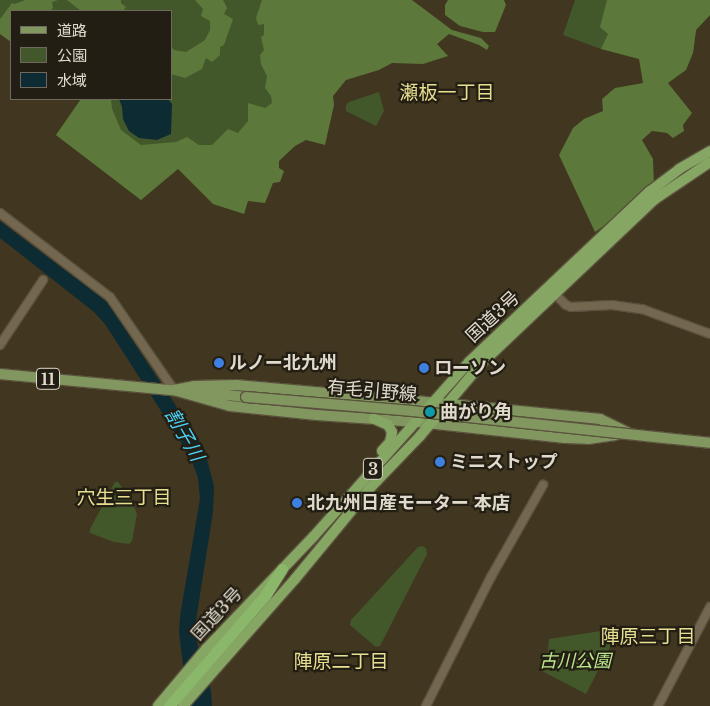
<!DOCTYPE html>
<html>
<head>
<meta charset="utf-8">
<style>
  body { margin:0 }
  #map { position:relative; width:710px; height:706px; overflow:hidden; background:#41361f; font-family:"Libre Baskerville","Noto Sans JP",serif }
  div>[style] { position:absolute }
  .green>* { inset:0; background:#43582a }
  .forest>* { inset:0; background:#5c783a }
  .water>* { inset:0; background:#0d2b33 }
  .roads { filter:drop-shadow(1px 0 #5b523e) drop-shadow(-1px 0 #5b523e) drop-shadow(0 1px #5b523e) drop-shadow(0 -1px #5b523e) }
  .tertiary>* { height:8px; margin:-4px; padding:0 4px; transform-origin:4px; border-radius:4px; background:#73674f }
  .primary>* { height:10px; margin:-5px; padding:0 5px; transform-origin:5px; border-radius:5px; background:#81975f }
  .trunk>* { height:10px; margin:-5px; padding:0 5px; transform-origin:5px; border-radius:5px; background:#86a764 }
  .motorway>* { height:11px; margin:-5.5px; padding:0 5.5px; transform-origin:5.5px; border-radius:5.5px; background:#8bb76a }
  .bridges { filter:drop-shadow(1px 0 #5b523e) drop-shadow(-1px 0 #5b523e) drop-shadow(0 1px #5b523e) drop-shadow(0 -1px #5b523e) }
  .primary-bridge>* { height:10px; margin:-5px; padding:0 5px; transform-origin:5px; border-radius:5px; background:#81975f }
  .dots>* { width:14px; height:14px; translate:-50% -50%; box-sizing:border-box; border:2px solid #231e14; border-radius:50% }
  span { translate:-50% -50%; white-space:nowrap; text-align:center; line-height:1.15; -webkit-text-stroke:4.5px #231e14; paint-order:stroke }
  .shield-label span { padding:1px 4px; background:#231e14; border:1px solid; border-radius:4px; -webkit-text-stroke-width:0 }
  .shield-label { font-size:16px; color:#e0dacc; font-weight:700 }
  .street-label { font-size:18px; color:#e0dacc }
  .poi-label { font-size:18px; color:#e0dacc; font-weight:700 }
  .left { translate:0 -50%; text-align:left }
  .park-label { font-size:18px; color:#bbe68c; font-style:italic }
  .neighbourhood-label { font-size:19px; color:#e7df90 }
  .water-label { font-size:19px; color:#49d2f6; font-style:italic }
  .legend { position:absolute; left:10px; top:10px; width:162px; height:90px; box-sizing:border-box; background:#231e14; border:1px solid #6f695e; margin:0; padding:6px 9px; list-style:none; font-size:15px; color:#e0dacc }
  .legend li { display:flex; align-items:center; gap:10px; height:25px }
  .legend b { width:25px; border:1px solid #6f695e }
</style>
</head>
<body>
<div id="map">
  <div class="green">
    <i style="clip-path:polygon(0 0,277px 0,284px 93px,228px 155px,194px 151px,141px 200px,56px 135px,81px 99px,171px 99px,171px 11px,11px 11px,0 24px)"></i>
    <i style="clip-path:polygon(575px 0,710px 0,710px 15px,696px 30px,693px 53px,601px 49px,563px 35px)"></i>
    <i style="clip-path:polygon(379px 92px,384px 111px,376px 126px,346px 111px,346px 105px,349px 102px)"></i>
    <i style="clip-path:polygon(115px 482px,118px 482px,131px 499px,137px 514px,132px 541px,129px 544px,114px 542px,90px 533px,90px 529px)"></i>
    <i style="clip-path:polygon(422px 546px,426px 548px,427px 554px,380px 646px,376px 647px,350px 625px,351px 620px,418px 547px)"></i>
    <i style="clip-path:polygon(620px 628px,586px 694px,542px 671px,547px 660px,549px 639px)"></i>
  </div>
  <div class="forest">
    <i style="clip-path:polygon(25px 0,58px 0,52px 2px,53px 8px,50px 11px,11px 11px,11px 42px,0 34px,0 19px,12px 3px,15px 4px)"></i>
    <i style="clip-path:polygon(67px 0,121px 0,121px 3px,126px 7px,124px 9px,126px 11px,81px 11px)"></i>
    <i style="clip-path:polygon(195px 0,223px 0,227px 8px,224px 14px,233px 19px,224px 45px,220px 47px,220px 55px,212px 62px,206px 58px,202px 69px,185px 78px,171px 74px,171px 47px,174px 50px,186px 52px,205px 40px,210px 30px,210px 21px,201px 16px,203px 9px)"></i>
    <i style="clip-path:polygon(262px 0,412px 0,452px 30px,481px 38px,489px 46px,487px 50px,479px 45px,449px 34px,437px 44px,448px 56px,423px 64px,392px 63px,379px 70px,346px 80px,333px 96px,334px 105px,325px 145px,306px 140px,295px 146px,279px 161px,279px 168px,284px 171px,280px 182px,273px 183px,265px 203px,248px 201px,244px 214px,213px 204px,178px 169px,141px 200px,56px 135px,81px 99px,111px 99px,112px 109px,121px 130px,141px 145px,176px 142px,187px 137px,199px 145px,212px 145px,228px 129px,238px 133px,248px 121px,248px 103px,265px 108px,272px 103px,271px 96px,265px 88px,267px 76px,261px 64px,260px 55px,264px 50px,261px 37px,264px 35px,264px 24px,258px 25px,256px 18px)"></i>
    <i style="clip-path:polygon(448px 0,504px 0,506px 5px,495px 32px,483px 32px,460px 26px,445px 15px,445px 5px)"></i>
    <i style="clip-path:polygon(607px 0,710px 0,710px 15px,696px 30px,693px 53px,686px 70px,668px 83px,692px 113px,683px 125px,684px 131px,673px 138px,667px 133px,652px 131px,642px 140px,653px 159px,654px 185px,620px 215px,595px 232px,559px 155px,573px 128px,584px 119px,603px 111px,602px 99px,615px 88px,643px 83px,639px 59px,601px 49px,608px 34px,600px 27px)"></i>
  </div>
  <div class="water">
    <i style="clip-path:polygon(119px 99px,168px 99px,172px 104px,171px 134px,157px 140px,139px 138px,129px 131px,123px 119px,122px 107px)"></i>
    <i style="clip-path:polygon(0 221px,107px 302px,204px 448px,214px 486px,213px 512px,196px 620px,197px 643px,211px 691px,212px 706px,191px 706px,184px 673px,179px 632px,180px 616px,200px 499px,198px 478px,190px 456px,105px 324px,94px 312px,0 238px)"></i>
  </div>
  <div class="roads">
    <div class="tertiary">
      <i style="left:0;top:213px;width:138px;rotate:37.4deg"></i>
      <i style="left:110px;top:297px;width:113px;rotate:55.5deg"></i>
      <i style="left:551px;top:290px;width:21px;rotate:45deg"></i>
      <i style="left:566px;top:305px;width:5px;rotate:22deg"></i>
      <i style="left:571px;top:307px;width:41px;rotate:-2.8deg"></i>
      <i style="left:612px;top:305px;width:30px;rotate:8deg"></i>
      <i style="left:642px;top:309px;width:72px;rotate:20.2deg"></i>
      <i style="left:0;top:345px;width:78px;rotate:-56.5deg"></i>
      <i style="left:426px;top:706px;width:144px;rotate:-63.3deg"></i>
      <i style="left:491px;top:577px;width:106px;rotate:-60.5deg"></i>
      <i style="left:658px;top:706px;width:112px;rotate:-62.3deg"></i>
    </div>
    <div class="primary">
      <i style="left:0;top:374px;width:182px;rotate:5.4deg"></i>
      <i style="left:174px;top:390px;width:20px;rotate:-11deg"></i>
      <i style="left:194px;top:386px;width:42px;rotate:-1.4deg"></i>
      <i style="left:236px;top:385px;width:214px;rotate:5.1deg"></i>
      <i style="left:449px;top:404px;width:152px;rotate:5.7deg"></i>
      <i style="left:600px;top:419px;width:32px;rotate:26deg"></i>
      <i style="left:177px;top:391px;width:55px;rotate:15.8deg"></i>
      <i style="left:230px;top:406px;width:87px;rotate:5.9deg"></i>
      <i style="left:317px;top:415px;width:101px;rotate:4deg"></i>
      <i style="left:418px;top:422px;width:148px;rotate:6.2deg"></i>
      <i style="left:565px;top:438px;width:23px;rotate:2deg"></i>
      <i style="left:588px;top:439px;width:28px;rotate:-8deg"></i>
      <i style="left:200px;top:392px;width:46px;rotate:6.2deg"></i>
    </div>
    <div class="trunk">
      <i style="left:374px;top:419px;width:15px;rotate:23deg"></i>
      <i style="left:388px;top:425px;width:8px;rotate:60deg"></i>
      <i style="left:392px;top:432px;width:10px;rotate:101deg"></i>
      <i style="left:390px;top:442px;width:12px;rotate:132deg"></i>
      <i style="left:158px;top:706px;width:75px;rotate:-49.9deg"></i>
      <i style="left:206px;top:649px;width:156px;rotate:-46.3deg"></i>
      <i style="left:314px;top:536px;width:233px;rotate:-48.3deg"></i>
      <i style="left:469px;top:362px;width:248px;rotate:-43.4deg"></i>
      <i style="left:649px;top:192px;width:38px;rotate:-37deg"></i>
      <i style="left:679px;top:169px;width:36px;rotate:-30deg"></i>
      <i style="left:183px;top:706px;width:169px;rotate:-48.6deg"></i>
      <i style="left:295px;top:579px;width:118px;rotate:-50.5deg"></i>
      <i style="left:370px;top:488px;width:72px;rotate:-46.1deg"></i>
      <i style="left:420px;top:436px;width:94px;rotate:-49.7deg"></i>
      <i style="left:481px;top:364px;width:240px;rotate:-43.5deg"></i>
      <i style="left:655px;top:199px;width:66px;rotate:-33.9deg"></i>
    </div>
    <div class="motorway">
      <i style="left:169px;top:706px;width:146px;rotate:-48.9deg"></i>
      <i style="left:265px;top:596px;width:32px;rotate:-58deg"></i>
    </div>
  </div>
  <div class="bridges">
    <div class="primary-bridge">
      <i style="left:246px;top:397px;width:167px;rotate:4.8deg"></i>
      <i style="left:412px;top:411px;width:299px;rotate:6.1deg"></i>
    </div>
  </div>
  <div class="dots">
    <i style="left:219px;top:363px;background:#3f7fe0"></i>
    <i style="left:424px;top:368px;background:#3f7fe0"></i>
    <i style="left:430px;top:412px;background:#0f9aa8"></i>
    <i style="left:440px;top:462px;background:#3f7fe0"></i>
    <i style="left:297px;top:503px;background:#3f7fe0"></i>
  </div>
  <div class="shield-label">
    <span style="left:48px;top:379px">11</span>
    <span style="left:373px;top:469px">3</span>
  </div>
  <div class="street-label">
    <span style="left:493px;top:317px;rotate:-43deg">国道3号</span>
    <span style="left:372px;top:391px;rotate:5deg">有毛引野線</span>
    <span style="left:217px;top:614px;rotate:-47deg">国道3号</span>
  </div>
  <div class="poi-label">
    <span class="left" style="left:229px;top:363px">ルノー北九州</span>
    <span class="left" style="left:434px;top:368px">ローソン</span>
    <span class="left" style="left:440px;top:412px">曲がり角</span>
    <span class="left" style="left:450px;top:462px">ミニストップ</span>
    <span class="left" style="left:307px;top:503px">北九州日産モーター 本店</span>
  </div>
  <div class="park-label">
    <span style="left:575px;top:661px">古川公園</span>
  </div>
  <div class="neighbourhood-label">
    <span style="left:447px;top:93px">瀬板一丁目</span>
    <span style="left:124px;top:498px">穴生三丁目</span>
    <span style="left:648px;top:637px">陣原三丁目</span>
    <span style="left:341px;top:662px">陣原二丁目</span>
  </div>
  <div class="water-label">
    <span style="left:184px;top:435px;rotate:60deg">割子川</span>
  </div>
  <ul class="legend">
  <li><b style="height:6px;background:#81975f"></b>道路</li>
  <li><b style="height:14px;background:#43582a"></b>公園</li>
  <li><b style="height:14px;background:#0d2b33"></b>水域</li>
  </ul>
</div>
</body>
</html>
